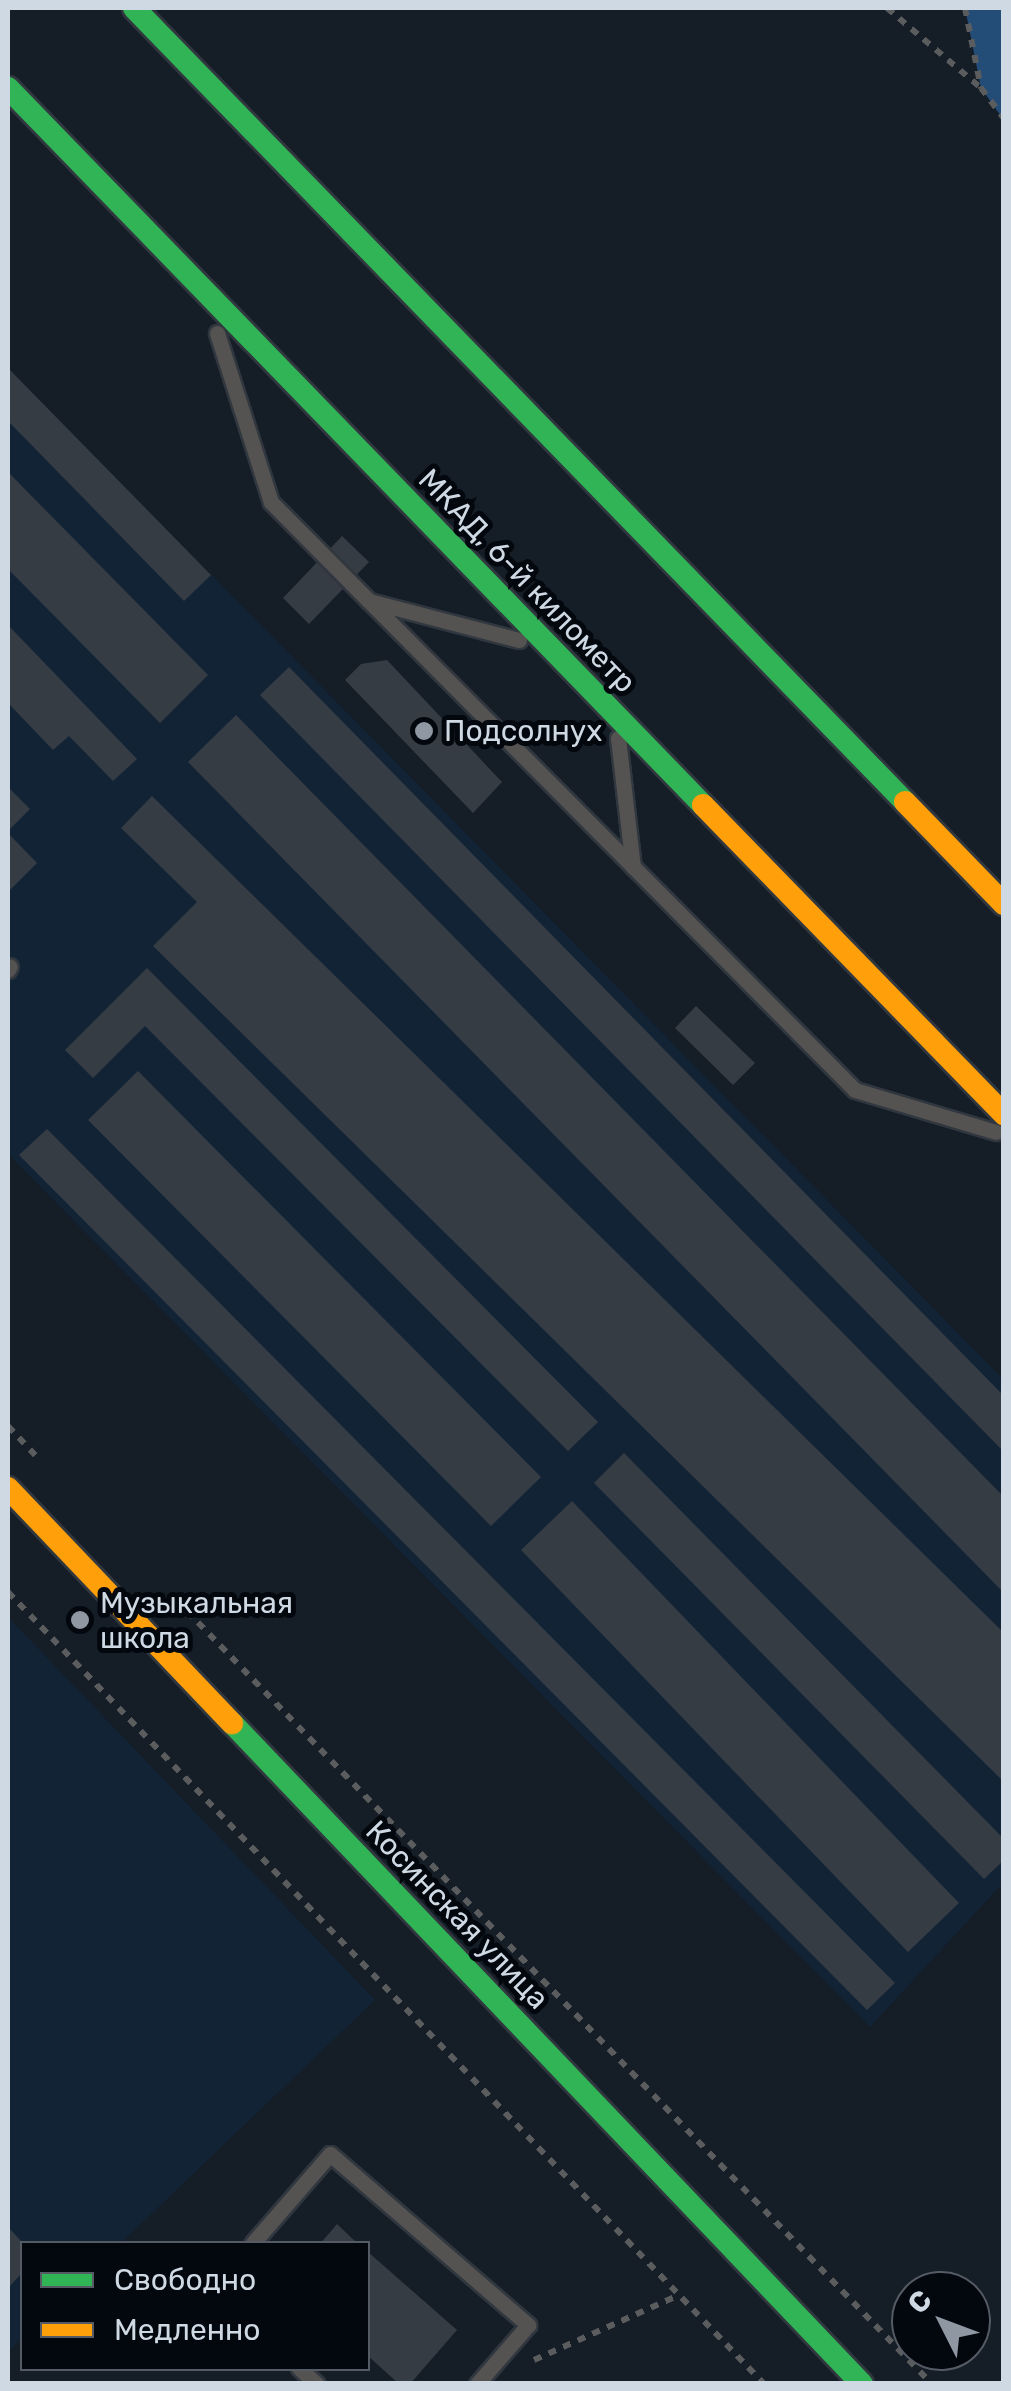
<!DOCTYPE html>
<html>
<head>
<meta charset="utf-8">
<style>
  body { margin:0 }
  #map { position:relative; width:1011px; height:2391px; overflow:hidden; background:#151d26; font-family:Rubik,sans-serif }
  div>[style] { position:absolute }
  .built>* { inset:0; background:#122336 }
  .forest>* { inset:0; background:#234d77 }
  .building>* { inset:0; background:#353c44 }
  .path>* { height:6px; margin-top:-3px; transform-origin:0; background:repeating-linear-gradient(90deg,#5b5c5e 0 8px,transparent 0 16px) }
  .roads { filter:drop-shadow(2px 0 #31373f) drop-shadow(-2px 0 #31373f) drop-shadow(0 2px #31373f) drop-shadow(0 -2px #31373f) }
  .lane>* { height:15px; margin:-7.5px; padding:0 7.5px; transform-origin:7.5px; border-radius:7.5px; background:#545351 }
  .fast>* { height:22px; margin:-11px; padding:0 11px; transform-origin:11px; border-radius:11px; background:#30b455 }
  .slow>* { height:22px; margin:-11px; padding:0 11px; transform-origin:11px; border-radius:11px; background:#ff9f0a }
  .dots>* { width:28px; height:28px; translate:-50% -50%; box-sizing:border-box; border:5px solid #03070e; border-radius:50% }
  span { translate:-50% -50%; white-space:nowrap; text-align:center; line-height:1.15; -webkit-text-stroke:10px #03070e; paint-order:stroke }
  .street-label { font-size:30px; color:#cfd9e4 }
  .poi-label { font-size:30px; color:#cfd9e4 }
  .left { translate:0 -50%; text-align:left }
  .frame { position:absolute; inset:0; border:10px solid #cfd9e4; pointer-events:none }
  .legend { position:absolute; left:20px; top:2241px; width:350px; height:130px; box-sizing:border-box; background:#03070e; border:2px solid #555b64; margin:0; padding:12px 18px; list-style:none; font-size:30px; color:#cfd9e4 }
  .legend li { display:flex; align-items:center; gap:20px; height:50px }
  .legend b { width:50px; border:2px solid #555b64 }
  .north { position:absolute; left:891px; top:2271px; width:100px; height:100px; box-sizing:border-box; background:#03070e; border:2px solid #555b64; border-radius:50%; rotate:312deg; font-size:28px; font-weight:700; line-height:40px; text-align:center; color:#cfd9e4 }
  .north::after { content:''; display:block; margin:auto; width:35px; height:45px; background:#8e97a2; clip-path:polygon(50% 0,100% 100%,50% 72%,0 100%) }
</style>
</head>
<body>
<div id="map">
  <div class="built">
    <i style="clip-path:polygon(8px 368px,1003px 1379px,1003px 1883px,870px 2027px,8px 1154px)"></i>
    <i style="clip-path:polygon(8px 1617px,375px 2000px,121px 2243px,22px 2244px,22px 2338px,8px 2352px)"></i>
  </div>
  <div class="forest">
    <i style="clip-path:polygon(965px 8px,1003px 8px,1003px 119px,981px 88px)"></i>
  </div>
  <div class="building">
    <i style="clip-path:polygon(8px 368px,211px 575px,184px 601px,8px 421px)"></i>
    <i style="clip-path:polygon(8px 472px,208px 675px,160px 723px,8px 569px)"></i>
    <i style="clip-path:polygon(342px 536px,369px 562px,309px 624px,283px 598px)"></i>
    <i style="clip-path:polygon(8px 625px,137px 759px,113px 781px,69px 736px,53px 750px,8px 703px)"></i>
    <i style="clip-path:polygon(387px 660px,502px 782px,473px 813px,345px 680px,361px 664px)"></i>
    <i style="clip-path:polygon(289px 667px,1004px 1396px,1004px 1452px,260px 695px)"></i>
    <i style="clip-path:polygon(236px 715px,1004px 1497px,1004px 1593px,188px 762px)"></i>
    <i style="clip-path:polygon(8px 787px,30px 809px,8px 831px)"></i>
    <i style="clip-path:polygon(152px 796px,1004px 1633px,1004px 1782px,153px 946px,197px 902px,121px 828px)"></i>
    <i style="clip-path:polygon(8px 833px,37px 863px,8px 892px)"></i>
    <i style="clip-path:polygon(147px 968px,598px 1422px,568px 1451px,145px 1026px,93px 1078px,65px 1050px)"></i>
    <i style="clip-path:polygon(696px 1006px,755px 1063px,733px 1085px,675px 1028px)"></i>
    <i style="clip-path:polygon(138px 1071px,541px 1477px,491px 1526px,88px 1120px)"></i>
    <i style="clip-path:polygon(47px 1129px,895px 1983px,867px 2010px,19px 1155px)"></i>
    <i style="clip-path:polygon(624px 1453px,1004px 1839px,1004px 1860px,984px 1879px,594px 1483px)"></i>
    <i style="clip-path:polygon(572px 1501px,959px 1903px,908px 1952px,521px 1550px)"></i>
    <i style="clip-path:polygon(337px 2224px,358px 2244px,320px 2244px)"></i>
    <i style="clip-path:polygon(8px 2227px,22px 2242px,22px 2273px,8px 2288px)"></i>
    <i style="clip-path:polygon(368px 2252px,457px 2330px,410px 2384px,399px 2384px,368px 2356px)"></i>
  </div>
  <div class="path">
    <i style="left:887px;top:8px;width:123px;rotate:40.4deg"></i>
    <i style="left:965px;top:8px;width:82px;rotate:78.7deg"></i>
    <i style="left:981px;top:88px;width:39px;rotate:53deg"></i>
    <i style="left:8px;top:1426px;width:40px;rotate:47deg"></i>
    <i style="left:8px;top:1592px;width:1095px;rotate:46.33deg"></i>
    <i style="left:187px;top:1611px;width:1074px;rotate:46.06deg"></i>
    <i style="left:534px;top:2360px;width:159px;rotate:-24.1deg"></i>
  </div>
  <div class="roads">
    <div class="lane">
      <i style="left:217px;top:333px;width:177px;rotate:72.3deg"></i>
      <i style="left:271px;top:502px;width:139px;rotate:45.3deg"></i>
      <i style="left:369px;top:601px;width:155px;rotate:14.6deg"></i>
      <i style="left:369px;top:601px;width:689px;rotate:45.18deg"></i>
      <i style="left:855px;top:1090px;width:147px;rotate:16.6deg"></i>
      <i style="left:618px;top:738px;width:130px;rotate:83.4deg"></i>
      <i style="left:8px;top:970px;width:4px;rotate:-63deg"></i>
      <i style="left:252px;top:2244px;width:119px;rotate:-49.1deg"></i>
      <i style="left:330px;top:2154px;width:262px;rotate:40.8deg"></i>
      <i style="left:528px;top:2325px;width:78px;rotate:130.8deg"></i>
      <i style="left:299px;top:2368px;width:24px;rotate:42deg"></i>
    </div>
    <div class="fast">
      <i style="left:134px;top:8px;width:1107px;rotate:45.84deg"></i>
      <i style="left:8px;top:88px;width:999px;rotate:45.89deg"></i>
      <i style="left:232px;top:1723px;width:913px;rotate:46.38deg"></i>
    </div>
    <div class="slow">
      <i style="left:905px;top:802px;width:142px;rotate:45.9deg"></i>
      <i style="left:703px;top:805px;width:432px;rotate:45.8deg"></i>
      <i style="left:8px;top:1488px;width:325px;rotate:46.4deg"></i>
    </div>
  </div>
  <div class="dots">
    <i style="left:424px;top:731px;background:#8e97a2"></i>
    <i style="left:80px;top:1620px;background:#8e97a2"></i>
  </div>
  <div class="street-label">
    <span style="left:527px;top:581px;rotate:46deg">МКАД, 6-й километр</span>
    <span style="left:457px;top:1915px;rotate:46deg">Косинская улица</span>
  </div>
  <div class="poi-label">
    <span class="left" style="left:444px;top:731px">Подсолнух</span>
    <span class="left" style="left:100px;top:1620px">Музыкальная<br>школа</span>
  </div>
  <div class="frame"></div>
  <ul class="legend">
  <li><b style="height:12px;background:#30b455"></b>Свободно</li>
  <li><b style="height:12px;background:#ff9f0a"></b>Медленно</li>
  </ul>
  <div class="north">С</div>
</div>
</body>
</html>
